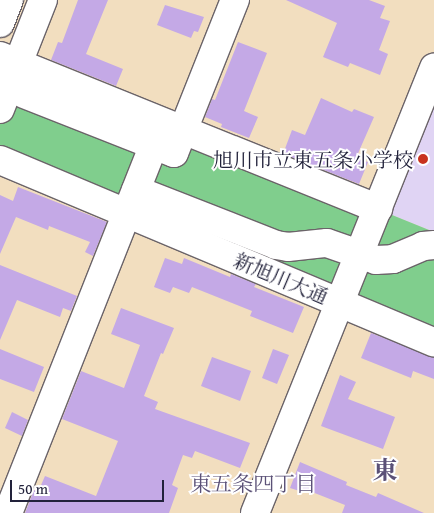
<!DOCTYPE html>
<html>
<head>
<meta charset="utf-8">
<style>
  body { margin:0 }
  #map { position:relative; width:434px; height:513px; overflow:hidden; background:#f2debf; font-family:"Gentium Book Plus","Noto Serif JP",serif }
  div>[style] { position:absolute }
  .built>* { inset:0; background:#e0d4f4 }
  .green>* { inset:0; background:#80ce8d }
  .building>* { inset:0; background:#c4a9e6 }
  .roads { filter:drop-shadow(1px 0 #6b6469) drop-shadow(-1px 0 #6b6469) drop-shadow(0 1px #6b6469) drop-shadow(0 -1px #6b6469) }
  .minor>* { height:28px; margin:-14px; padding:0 14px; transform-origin:14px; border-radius:14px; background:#fff }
  .dots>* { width:14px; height:14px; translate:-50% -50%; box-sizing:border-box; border:2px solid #fff; border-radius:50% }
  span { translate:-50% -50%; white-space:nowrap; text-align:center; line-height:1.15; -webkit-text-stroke:4px #fff; paint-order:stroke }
  .poi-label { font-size:20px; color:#22223b }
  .right { translate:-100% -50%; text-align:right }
  .street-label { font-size:20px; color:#22223b }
  .neighbourhood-label { font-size:21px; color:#5b5177 }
  .district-label { font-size:25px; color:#5b5177; font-weight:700 }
  .scale { position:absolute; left:10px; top:480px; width:154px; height:22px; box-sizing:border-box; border:2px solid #22223b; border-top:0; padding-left:6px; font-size:15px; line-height:18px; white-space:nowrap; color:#22223b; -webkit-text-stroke:4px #fff; paint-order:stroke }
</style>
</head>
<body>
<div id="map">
  <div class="built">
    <i style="clip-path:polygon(434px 105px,434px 232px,389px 214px)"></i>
  </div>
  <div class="green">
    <i style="clip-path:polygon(0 56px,434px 232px,434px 342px,0 163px)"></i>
  </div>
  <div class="building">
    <i style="clip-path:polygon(78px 0,108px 0,86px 54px,123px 69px,116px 86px,51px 60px,58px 42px,62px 43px)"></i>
    <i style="clip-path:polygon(286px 0,369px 0,385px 6px,380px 18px,390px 21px,379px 50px,388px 54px,380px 75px,350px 63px,348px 67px,323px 57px,337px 23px)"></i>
    <i style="clip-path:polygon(165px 5px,204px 17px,198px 32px,194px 31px,191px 38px,157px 25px)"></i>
    <i style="clip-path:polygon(238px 42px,267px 53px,244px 111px,258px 117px,249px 138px,221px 127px,222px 124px,205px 117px,212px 99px,215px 100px)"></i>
    <i style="clip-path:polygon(321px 98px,352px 112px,354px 109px,374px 117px,356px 158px,368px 162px,359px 184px,283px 154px,292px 130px,305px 135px)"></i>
    <i style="clip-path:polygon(18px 187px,107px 222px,93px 256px,85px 252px,90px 242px,49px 226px,48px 230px,16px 217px,0 254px,0 195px,13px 201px)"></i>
    <i style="clip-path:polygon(165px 258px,182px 264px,184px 258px,230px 277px,231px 274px,256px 284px,254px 287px,304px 307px,293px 333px,250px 316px,252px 311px,192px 287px,189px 293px,173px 287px,170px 293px,154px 287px)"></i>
    <i style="clip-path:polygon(0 265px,77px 296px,71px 311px,63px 308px,60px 317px,17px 300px,0 340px)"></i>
    <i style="clip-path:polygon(121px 308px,174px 328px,163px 354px,161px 353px,144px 396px,158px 402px,155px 409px,250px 443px,240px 468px,195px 451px,192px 458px,183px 455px,172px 485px,178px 488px,169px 513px,25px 513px,34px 490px,38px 492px,45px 476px,96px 496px,118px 441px,62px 419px,81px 371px,124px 388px,140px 345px,111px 334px)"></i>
    <i style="clip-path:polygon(371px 333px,434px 357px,434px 379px,413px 371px,411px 378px,361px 358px)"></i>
    <i style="clip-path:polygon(0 349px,44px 367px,34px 392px,0 379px)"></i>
    <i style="clip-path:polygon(273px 349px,289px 355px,277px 384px,262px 378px)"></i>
    <i style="clip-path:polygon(212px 357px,251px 371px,240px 401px,201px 386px)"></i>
    <i style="clip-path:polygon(340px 375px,356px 382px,348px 399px,395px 417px,383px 449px,321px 426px)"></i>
    <i style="clip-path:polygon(12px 412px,28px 420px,22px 436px,5px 428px)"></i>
    <i style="clip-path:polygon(300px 462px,347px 482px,346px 485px,376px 497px,378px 493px,424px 513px,342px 513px,345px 505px,307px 490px,306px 493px,290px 488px)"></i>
  </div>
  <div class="roads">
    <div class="minor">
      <i style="left:0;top:23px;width:25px;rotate:-69deg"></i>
      <i style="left:0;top:56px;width:408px;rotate:22deg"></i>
      <i style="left:24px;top:94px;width:161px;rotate:21.5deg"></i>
      <i style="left:174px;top:153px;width:165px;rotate:-68.3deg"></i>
      <i style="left:0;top:109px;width:117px;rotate:-68.5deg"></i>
      <i style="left:0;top:160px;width:471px;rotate:22.8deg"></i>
      <i style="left:136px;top:190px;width:150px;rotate:21.4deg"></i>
      <i style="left:276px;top:245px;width:12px;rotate:9deg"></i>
      <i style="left:288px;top:247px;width:39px;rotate:-6deg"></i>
      <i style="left:327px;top:243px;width:52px;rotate:19.1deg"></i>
      <i style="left:376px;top:260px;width:17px;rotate:-3deg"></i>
      <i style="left:393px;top:259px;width:33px;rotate:-23deg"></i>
      <i style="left:423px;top:246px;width:11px;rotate:-5deg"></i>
      <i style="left:8px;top:513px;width:396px;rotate:-68.4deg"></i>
      <i style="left:255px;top:513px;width:480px;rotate:-68.1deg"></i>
    </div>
  </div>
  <div class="dots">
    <i style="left:423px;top:159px;background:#c8321e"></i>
  </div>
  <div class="poi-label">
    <span class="right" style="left:413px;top:159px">旭川市立東五条小学校</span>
  </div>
  <div class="street-label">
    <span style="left:281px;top:278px;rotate:23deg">新旭川大通</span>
  </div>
  <div class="neighbourhood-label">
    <span style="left:253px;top:484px">東五条四丁目</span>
  </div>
  <div class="district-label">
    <span style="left:385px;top:470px">東</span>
  </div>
  <div class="scale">50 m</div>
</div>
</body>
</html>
